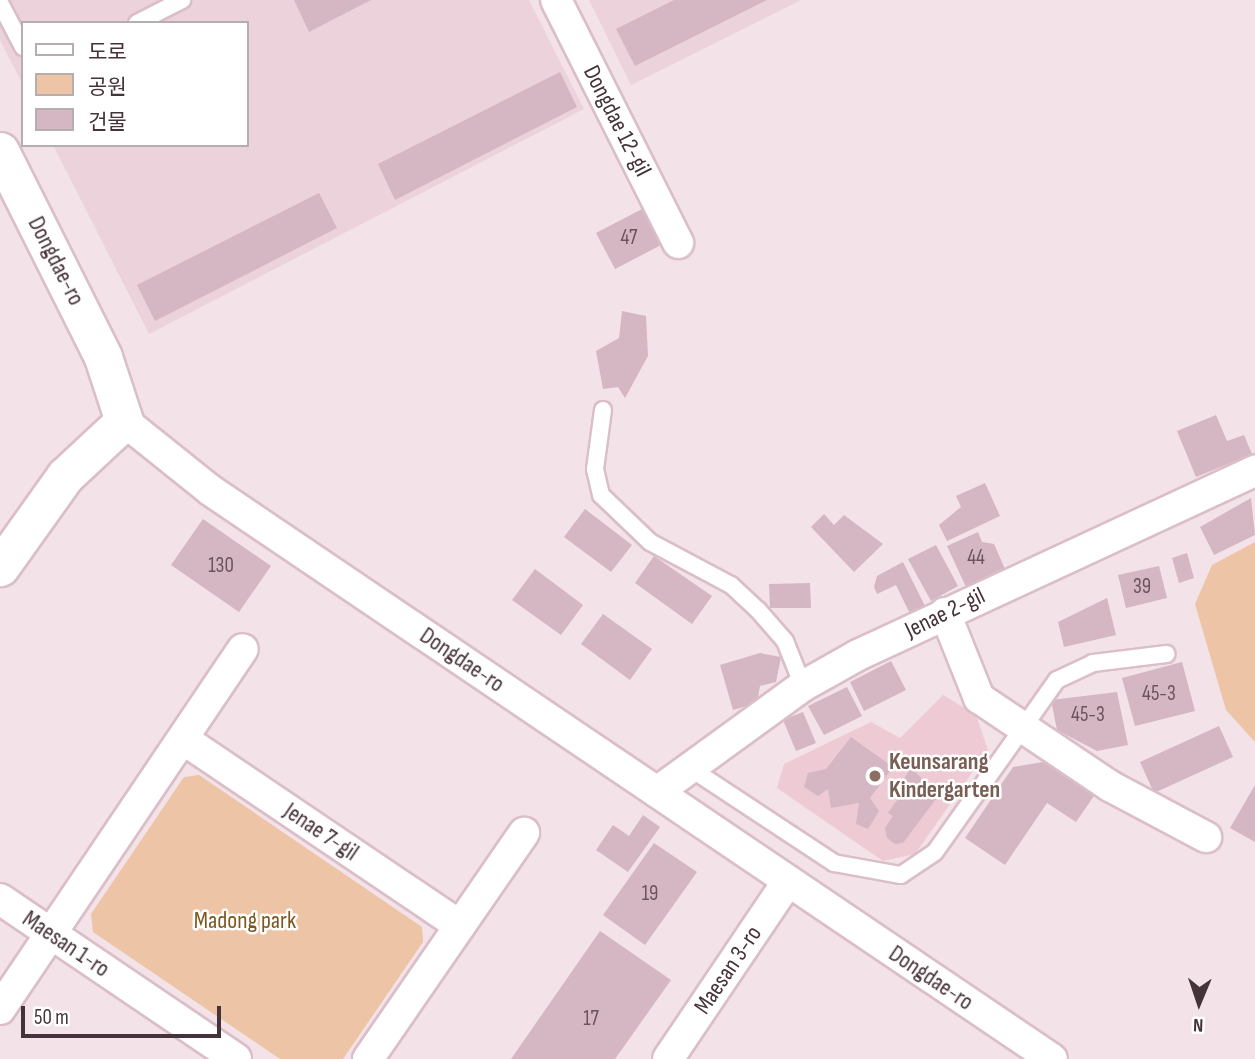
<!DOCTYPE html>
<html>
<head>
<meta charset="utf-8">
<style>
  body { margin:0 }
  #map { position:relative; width:1255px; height:1059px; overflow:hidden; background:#f3e2e7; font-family:"Sofia Sans Condensed","Noto Sans KR",sans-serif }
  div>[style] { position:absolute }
  .residential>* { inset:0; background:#ecd3db }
  .education>* { inset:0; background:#eecad5 }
  .green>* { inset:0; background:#edc4a5 }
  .building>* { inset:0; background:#d5b6c3 }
  .roads { filter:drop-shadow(2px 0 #dabec8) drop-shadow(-2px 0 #dabec8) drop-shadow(0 2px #dabec8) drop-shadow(0 -2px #dabec8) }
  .service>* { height:16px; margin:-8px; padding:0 8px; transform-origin:8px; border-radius:8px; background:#fff }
  .minor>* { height:30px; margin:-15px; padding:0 15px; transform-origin:15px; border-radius:15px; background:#fff }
  .tertiary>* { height:37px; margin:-18.5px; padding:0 18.5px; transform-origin:18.5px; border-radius:18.5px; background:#fff }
  .dots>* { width:19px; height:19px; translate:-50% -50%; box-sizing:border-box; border:4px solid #fff; border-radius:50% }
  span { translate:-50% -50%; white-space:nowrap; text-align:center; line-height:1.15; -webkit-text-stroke:5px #fff; paint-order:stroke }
  .number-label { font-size:21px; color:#69535c }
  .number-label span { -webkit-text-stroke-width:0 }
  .street-label { font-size:24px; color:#45323a }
  .education-label { font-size:24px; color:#785e54; font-weight:700 }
  .left { translate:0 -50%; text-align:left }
  .park-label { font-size:24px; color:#7c5820 }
  .legend { position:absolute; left:21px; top:21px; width:228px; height:126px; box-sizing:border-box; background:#fff; border:2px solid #b5adb0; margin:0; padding:9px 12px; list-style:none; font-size:21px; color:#45323a }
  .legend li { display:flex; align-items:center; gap:14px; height:35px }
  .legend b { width:35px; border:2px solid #b5adb0 }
  .north { position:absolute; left:1164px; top:968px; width:70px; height:70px; -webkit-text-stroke:5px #fff; paint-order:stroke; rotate:182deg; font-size:19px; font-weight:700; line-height:28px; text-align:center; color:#45323a }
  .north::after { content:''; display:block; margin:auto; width:24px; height:32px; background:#45323a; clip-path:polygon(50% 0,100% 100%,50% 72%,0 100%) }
  .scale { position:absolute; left:21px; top:1006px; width:200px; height:32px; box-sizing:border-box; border:4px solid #45323a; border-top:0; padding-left:9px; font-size:21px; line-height:24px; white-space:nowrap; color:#45323a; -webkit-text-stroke:5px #fff; paint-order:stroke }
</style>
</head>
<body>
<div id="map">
  <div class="residential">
    <i style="clip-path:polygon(0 0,529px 0,584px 109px,149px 334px,53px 145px,247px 145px,247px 23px,23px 23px,23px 85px,0 40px)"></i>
    <i style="clip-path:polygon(589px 0,801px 0,631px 85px)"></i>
  </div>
  <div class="education">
    <i style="clip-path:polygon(943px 695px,976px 715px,988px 750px,915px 854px,883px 861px,777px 788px,784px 764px,871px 722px,900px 738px)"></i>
  </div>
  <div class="green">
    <i style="clip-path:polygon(1255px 542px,1255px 742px,1226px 710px,1195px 604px,1212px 565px)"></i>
    <i style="clip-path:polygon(199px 775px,422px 927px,423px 942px,343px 1059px,280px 1059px,93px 932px,91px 914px,184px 777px)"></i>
  </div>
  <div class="building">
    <i style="clip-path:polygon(294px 0,371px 0,309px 32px)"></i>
    <i style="clip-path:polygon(674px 0,767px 0,635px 66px,616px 29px)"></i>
    <i style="clip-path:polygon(560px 72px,577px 107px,395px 200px,378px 164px)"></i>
    <i style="clip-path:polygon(319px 193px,337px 228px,155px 321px,137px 285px)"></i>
    <i style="clip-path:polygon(644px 208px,663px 244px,615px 269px,596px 233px)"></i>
    <i style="clip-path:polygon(622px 311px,646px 316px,648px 356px,625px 398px,618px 387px,603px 389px,596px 351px,619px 338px)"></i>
    <i style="clip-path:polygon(1216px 415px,1227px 441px,1244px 435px,1252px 454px,1196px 477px,1177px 431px)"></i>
    <i style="clip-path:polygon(985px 483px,1000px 516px,947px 541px,939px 525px,961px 507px,956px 496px)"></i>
    <i style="clip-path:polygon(1251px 498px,1255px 535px,1214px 555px,1200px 527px)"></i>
    <i style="clip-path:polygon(585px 509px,632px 545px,611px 572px,564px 537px)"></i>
    <i style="clip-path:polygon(824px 514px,834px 525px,844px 515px,883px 544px,854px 572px,811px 527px)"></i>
    <i style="clip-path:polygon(203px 519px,271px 566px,239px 612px,171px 565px)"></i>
    <i style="clip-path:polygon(978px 532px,982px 542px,994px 544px,1005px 569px,966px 587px,947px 546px)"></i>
    <i style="clip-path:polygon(936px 545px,958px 586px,931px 601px,908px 559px)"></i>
    <i style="clip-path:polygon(1187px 553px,1194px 578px,1179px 583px,1172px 558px)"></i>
    <i style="clip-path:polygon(654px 556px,712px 596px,692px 624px,635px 583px)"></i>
    <i style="clip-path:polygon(903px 562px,925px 606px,912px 618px,896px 585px,877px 594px,874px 587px,877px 576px)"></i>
    <i style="clip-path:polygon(1159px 566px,1167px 598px,1126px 608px,1118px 575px)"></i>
    <i style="clip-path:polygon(535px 569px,583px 605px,561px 635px,512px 600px)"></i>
    <i style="clip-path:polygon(810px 583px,811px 608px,770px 608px,769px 584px)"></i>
    <i style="clip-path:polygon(1107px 598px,1116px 635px,1064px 647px,1058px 622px)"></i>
    <i style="clip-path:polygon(603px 614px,652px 649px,630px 680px,581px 644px)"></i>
    <i style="clip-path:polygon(760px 653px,781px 657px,776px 682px,760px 686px,757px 703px,733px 710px,720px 665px)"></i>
    <i style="clip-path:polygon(891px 661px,906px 690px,864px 711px,850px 682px)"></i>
    <i style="clip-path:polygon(1182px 662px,1195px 711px,1135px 726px,1122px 678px)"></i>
    <i style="clip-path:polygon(847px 687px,862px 716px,824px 735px,808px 706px)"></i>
    <i style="clip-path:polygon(1117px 692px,1128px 745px,1097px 751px,1057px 730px,1051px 700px)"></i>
    <i style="clip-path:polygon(803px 712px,816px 743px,796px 751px,783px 720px)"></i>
    <i style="clip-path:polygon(1219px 726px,1233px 757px,1154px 793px,1140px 762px)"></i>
    <i style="clip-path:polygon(851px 737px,893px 767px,870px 798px,879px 811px,868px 829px,856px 824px,859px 803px,831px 808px,828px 789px,818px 796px,804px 787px,808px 773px,826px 769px)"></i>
    <i style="clip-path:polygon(1043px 762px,1094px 796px,1076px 822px,1047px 803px,1005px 865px,965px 838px,1013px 767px)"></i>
    <i style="clip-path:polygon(911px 768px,939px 795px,903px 843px,895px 844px,887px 838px,885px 828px,893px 816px,888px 813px,909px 783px,904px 779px)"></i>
    <i style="clip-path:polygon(1255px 785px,1255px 842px,1230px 828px)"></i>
    <i style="clip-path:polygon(643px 815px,660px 827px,628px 872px,596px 850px,613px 825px,629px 836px)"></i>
    <i style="clip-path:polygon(654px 843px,697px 872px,645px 945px,603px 915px)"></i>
    <i style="clip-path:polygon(600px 931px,671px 980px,615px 1059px,511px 1059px)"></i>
  </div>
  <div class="roads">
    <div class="service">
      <i style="left:0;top:3px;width:50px;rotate:62.4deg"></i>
      <i style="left:137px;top:23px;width:51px;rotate:-27.1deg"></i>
      <i style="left:603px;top:410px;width:60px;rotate:97.7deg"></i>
      <i style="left:595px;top:469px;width:27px;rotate:77deg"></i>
      <i style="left:601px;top:495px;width:68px;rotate:43.8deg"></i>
      <i style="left:650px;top:542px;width:92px;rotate:28deg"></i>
      <i style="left:731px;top:585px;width:37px;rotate:43deg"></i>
      <i style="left:758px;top:610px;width:41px;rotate:48.9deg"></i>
      <i style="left:785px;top:641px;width:48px;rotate:68.2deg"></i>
      <i style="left:690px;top:768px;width:173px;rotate:33.4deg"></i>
      <i style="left:834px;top:863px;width:68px;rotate:10.2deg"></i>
      <i style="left:901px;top:875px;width:41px;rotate:-34.1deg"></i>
      <i style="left:935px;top:852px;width:211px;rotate:-54.7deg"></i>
      <i style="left:1057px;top:680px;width:40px;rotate:-25deg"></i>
      <i style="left:1093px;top:663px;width:74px;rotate:-7deg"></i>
    </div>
    <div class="minor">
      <i style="left:556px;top:0;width:272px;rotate:63.3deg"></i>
      <i style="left:124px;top:421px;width:110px;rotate:38.7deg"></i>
      <i style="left:210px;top:490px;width:1016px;rotate:34.05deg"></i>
      <i style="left:945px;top:613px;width:92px;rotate:68.2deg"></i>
      <i style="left:979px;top:698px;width:158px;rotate:33.9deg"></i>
      <i style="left:1110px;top:786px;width:109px;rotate:28deg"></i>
      <i style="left:183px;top:739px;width:334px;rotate:34deg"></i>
      <i style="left:657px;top:792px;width:180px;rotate:-36deg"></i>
      <i style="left:803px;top:686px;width:63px;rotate:-29.4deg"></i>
      <i style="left:858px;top:655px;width:438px;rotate:-24.9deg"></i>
      <i style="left:0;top:899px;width:285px;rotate:34.1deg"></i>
      <i style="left:0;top:1009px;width:434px;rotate:-56deg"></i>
      <i style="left:368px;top:1059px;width:275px;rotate:-55.4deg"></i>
      <i style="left:668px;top:1059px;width:215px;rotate:-56deg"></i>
    </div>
    <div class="tertiary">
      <i style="left:0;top:151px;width:230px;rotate:63.4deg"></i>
      <i style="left:103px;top:357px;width:67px;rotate:71.8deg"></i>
      <i style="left:124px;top:421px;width:81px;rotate:137deg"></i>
      <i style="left:65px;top:476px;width:112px;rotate:125.5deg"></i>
    </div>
  </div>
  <div class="dots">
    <i style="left:875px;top:776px;background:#8d6e63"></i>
  </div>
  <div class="number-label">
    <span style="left:629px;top:238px">47</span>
    <span style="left:976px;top:558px">44</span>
    <span style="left:221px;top:566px">130</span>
    <span style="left:1142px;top:587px">39</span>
    <span style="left:1159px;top:694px">45-3</span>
    <span style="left:1088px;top:715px">45-3</span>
    <span style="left:650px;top:894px">19</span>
    <span style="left:591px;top:1019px">17</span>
  </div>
  <div class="street-label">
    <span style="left:617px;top:121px;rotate:63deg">Dongdae 12-gil</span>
    <span style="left:56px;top:261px;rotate:63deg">Dongdae-ro</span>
    <span style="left:945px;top:613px;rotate:-26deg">Jenae 2-gil</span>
    <span style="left:462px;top:660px;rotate:34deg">Dongdae-ro</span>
    <span style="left:321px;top:832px;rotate:34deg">Jenae 7-gil</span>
    <span style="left:66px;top:944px;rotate:34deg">Maesan 1-ro</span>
    <span style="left:728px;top:970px;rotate:-56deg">Maesan 3-ro</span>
    <span style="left:931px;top:978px;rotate:34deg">Dongdae-ro</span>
  </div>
  <div class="education-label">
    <span class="left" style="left:889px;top:776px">Keunsarang<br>Kindergarten</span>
  </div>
  <div class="park-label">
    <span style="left:245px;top:921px">Madong park</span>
  </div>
  <ul class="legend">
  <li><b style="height:9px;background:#fff"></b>도로</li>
  <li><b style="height:19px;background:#edc4a5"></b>공원</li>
  <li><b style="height:19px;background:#d5b6c3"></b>건물</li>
  </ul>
  <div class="north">N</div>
  <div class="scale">50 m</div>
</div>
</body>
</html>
